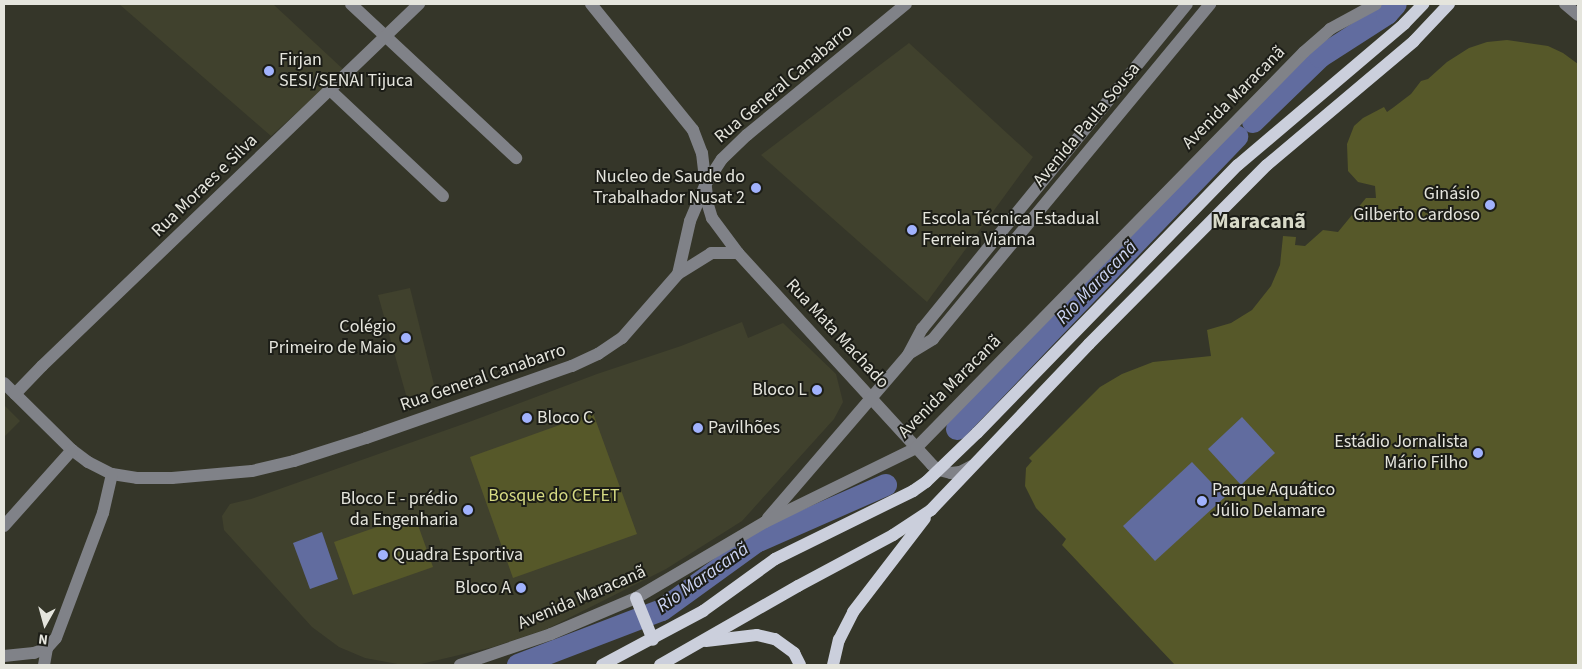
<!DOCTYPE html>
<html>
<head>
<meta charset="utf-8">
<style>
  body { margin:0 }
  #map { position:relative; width:1582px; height:669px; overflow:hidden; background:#353629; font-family:"Source Sans 3",sans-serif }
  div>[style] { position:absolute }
  .built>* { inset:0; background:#40412d }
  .green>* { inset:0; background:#565829 }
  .water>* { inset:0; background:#616c9f }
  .river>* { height:22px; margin:-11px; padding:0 11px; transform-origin:11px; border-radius:11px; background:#616c9f }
  .minor>* { height:12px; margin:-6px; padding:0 6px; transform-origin:6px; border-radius:6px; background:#808288 }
  .major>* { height:12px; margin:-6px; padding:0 6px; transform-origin:6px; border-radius:6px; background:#cbcfdc }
  .dots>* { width:14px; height:14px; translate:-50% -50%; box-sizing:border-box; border:2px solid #1c1d17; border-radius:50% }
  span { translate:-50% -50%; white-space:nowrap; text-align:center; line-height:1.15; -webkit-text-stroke:4px #1c1d17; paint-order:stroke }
  .poi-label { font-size:18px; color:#e5e5dd }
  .left { translate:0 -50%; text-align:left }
  .right { translate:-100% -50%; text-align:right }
  .street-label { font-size:18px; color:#e5e5dd }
  .park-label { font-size:18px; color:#d6da83 }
  .water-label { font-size:19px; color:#ccd4f3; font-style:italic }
  .district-label { font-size:22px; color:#d8dac9; font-weight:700 }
  .frame { position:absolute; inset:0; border:5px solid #e5e5dd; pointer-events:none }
  .north { position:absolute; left:20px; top:599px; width:50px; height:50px; -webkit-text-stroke:4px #1c1d17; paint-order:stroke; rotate:187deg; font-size:14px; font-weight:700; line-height:20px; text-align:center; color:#e5e5dd }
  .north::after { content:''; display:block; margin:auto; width:18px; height:22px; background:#e5e5dd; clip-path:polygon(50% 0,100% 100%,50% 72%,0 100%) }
</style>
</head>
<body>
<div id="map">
  <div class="built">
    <i style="clip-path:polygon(119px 4px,273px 4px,344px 70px,271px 136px)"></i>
    <i style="clip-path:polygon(909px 43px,1033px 157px,927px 302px,761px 155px)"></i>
    <i style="clip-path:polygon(410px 288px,436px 393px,408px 402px,378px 295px)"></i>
    <i style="clip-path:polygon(742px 322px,748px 338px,783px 323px,836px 374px,843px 402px,834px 419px,742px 521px,666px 569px,547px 629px,493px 647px,417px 665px,403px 665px,365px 658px,339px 647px,312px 627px,224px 530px,222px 516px,230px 504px,251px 499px,469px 422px,597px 374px,681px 346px)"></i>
    <i style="clip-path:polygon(4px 405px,20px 421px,4px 437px)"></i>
  </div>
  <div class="green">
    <i style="clip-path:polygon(1507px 40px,1548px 46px,1563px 53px,1578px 64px,1578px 665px,1175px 665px,1062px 545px,1066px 539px,1036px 508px,1025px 486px,1026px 468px,1032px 461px,1029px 458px,1100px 387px,1122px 374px,1153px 362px,1211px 356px,1207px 330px,1231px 323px,1252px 310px,1271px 286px,1280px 265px,1283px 236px,1296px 237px,1295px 245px,1305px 246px,1323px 230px,1338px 232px,1366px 198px,1376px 198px,1375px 186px,1358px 182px,1348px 171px,1347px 144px,1354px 126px,1363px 118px,1384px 107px,1387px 112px,1394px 107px,1411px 94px,1421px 81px,1428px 79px,1447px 62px,1469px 48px,1487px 42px)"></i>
    <i style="clip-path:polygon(593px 413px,637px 534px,513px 578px,470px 457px)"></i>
    <i style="clip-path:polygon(414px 514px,433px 567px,353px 595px,334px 542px)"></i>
  </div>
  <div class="water">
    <i style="clip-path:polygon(1242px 417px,1275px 453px,1241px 485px,1208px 449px)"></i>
    <i style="clip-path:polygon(1192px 462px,1225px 497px,1155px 561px,1123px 526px)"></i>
    <i style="clip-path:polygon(322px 532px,338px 579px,310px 589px,293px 543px)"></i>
  </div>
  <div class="river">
    <i style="left:1253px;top:122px;width:93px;rotate:-44.1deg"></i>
    <i style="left:1320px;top:57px;width:80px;rotate:-32.7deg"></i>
    <i style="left:1387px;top:14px;width:13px;rotate:-48deg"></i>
    <i style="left:957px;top:429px;width:405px;rotate:-46.2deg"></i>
    <i style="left:518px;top:665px;width:154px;rotate:-20.9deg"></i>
    <i style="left:662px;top:610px;width:116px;rotate:-35.9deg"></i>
    <i style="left:756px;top:542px;width:142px;rotate:-23.7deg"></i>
  </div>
  <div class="minor">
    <i style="left:351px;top:4px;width:226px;rotate:43deg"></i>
    <i style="left:591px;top:4px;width:162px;rotate:51deg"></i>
    <i style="left:693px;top:130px;width:25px;rotate:69deg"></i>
    <i style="left:702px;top:153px;width:52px;rotate:83.4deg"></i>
    <i style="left:708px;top:205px;width:14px;rotate:73deg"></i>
    <i style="left:712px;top:218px;width:44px;rotate:53.4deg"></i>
    <i style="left:738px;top:253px;width:287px;rotate:47.5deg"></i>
    <i style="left:932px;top:465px;width:9px;rotate:36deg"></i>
    <i style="left:939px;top:470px;width:12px;rotate:14deg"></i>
    <i style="left:951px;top:473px;width:9px;rotate:-6deg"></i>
    <i style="left:960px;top:472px;width:13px;rotate:-27deg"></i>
    <i style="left:1565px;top:4px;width:17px;rotate:40deg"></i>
    <i style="left:330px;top:90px;width:155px;rotate:43.2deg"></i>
    <i style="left:678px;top:274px;width:39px;rotate:-32deg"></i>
    <i style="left:711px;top:253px;width:27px"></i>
    <i style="left:910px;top:353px;width:27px;rotate:-31deg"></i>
    <i style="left:933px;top:339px;width:435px;rotate:-50.4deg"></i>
    <i style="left:4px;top:383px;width:95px;rotate:44.6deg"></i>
    <i style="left:72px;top:450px;width:20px;rotate:37deg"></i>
    <i style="left:88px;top:462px;width:27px;rotate:27deg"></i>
    <i style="left:112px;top:474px;width:25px;rotate:9deg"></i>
    <i style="left:137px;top:478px;width:35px"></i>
    <i style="left:172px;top:478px;width:80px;rotate:-5deg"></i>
    <i style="left:252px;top:471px;width:43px;rotate:-13.4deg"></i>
    <i style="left:294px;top:461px;width:76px;rotate:-17.7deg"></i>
    <i style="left:366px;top:438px;width:218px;rotate:-19.3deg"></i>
    <i style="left:572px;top:366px;width:29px;rotate:-25deg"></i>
    <i style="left:598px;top:354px;width:29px;rotate:-34deg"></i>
    <i style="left:622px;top:338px;width:85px;rotate:-48.8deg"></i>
    <i style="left:678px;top:274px;width:54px;rotate:-77.2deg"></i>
    <i style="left:690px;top:221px;width:39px;rotate:-67deg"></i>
    <i style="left:705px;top:185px;width:31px;rotate:-57deg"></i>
    <i style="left:722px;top:159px;width:35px;rotate:-44deg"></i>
    <i style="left:747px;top:135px;width:206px;rotate:-39.5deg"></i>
    <i style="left:15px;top:394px;width:39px;rotate:-46deg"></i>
    <i style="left:42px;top:366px;width:523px;rotate:-43.84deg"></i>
    <i style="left:768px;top:518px;width:215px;rotate:-49.3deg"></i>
    <i style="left:908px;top:355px;width:30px;rotate:-62deg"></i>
    <i style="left:922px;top:329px;width:419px;rotate:-50.8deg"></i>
    <i style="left:4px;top:526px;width:102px;rotate:-48.2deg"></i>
    <i style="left:4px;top:656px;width:30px;rotate:-6deg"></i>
    <i style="left:34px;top:653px;width:14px;rotate:-21deg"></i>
    <i style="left:47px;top:648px;width:13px;rotate:-48deg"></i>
    <i style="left:56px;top:638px;width:134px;rotate:-69.4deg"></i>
    <i style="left:103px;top:513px;width:40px;rotate:-77deg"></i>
    <i style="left:44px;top:665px;width:17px;rotate:-80deg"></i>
    <i style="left:460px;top:665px;width:96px;rotate:-18.8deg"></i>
    <i style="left:551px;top:634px;width:92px;rotate:-23deg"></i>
    <i style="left:636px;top:598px;width:150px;rotate:-30.5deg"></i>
    <i style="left:765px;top:522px;width:168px;rotate:-26.1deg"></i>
    <i style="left:916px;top:448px;width:554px;rotate:-45.58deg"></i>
    <i style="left:1304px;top:52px;width:35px;rotate:-41deg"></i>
    <i style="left:1330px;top:29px;width:52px;rotate:-28.5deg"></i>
  </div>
  <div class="major">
    <i style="left:636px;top:598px;width:45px;rotate:68deg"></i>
    <i style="left:706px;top:641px;width:51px;rotate:-6.7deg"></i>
    <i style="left:757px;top:635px;width:18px;rotate:13deg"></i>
    <i style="left:775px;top:639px;width:24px;rotate:36deg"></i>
    <i style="left:794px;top:653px;width:13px;rotate:63deg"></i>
    <i style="left:602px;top:665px;width:115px;rotate:-28.1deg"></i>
    <i style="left:703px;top:611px;width:89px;rotate:-35.8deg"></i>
    <i style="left:775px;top:559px;width:154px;rotate:-26.2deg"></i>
    <i style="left:913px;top:491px;width:16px;rotate:-35deg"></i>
    <i style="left:926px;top:482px;width:71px;rotate:-43.9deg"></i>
    <i style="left:977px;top:433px;width:374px;rotate:-45.8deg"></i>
    <i style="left:1238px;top:165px;width:218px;rotate:-40.3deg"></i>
    <i style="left:1404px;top:24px;width:28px;rotate:-46deg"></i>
    <i style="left:660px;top:665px;width:159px;rotate:-29.8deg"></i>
    <i style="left:798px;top:586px;width:108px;rotate:-28.2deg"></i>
    <i style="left:893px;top:535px;width:45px;rotate:-33.3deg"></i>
    <i style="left:931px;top:510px;width:229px;rotate:-46.4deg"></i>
    <i style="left:1089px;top:344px;width:252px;rotate:-45.2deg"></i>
    <i style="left:1267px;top:165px;width:192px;rotate:-40.1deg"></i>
    <i style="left:1414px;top:41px;width:51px;rotate:-46.6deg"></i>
    <i style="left:833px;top:665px;width:26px;rotate:-77deg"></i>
    <i style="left:839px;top:640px;width:31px;rotate:-63deg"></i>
    <i style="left:853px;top:612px;width:118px;rotate:-52.5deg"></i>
  </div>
  <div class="dots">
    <i style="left:269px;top:71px;background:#a1b2fd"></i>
    <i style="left:756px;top:188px;background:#a1b2fd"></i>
    <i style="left:1490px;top:205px;background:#a1b2fd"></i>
    <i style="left:912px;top:230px;background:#a1b2fd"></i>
    <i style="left:406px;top:338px;background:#a1b2fd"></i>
    <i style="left:817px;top:390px;background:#a1b2fd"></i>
    <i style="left:527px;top:418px;background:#a1b2fd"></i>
    <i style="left:698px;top:428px;background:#a1b2fd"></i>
    <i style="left:1478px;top:453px;background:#a1b2fd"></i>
    <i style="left:1202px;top:501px;background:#a1b2fd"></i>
    <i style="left:468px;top:510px;background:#a1b2fd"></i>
    <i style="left:383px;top:555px;background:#a1b2fd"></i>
    <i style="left:521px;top:588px;background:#a1b2fd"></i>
  </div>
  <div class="poi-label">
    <span class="left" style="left:279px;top:71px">Firjan<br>SESI/SENAI Tijuca</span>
    <span class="right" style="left:745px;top:188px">Nucleo de Saude do<br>Trabalhador Nusat 2</span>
    <span class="right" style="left:1480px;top:205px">Ginásio<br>Gilberto Cardoso</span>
    <span class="left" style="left:922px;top:230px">Escola Técnica Estadual<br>Ferreira Vianna</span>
    <span class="right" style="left:396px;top:338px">Colégio<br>Primeiro de Maio</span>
    <span class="right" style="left:807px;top:390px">Bloco L</span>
    <span class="left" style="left:537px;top:418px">Bloco C</span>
    <span class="left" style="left:708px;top:428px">Pavilhões</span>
    <span class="right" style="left:1468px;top:453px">Estádio Jornalista<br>Mário Filho</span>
    <span class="left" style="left:1212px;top:501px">Parque Aquático<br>Júlio Delamare</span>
    <span class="right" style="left:458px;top:510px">Bloco E - prédio<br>da Engenharia</span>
    <span class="left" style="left:393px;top:555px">Quadra Esportiva</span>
    <span class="right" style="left:511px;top:588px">Bloco A</span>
  </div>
  <div class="street-label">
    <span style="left:784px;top:84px;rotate:-40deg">Rua General Canabarro</span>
    <span style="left:1234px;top:98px;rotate:-45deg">Avenida Maracanã</span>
    <span style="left:1087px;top:125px;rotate:-50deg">Avenida Paula Sousa</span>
    <span style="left:205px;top:186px;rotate:-44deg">Rua Moraes e Silva</span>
    <span style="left:837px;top:334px;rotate:47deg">Rua Mata Machado</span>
    <span style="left:483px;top:378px;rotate:-19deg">Rua General Canabarro</span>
    <span style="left:950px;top:387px;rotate:-45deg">Avenida Maracanã</span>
    <span style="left:582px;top:598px;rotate:-23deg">Avenida Maracanã</span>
  </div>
  <div class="park-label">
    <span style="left:554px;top:496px">Bosque do CEFET</span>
  </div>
  <div class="water-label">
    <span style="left:1097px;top:283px;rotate:-46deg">Rio Maracanã</span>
    <span style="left:703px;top:578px;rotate:-35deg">Rio Maracanã</span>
  </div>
  <div class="district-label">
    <span style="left:1259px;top:222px">Maracanã</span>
  </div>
  <div class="frame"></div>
  <div class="north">N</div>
</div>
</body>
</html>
